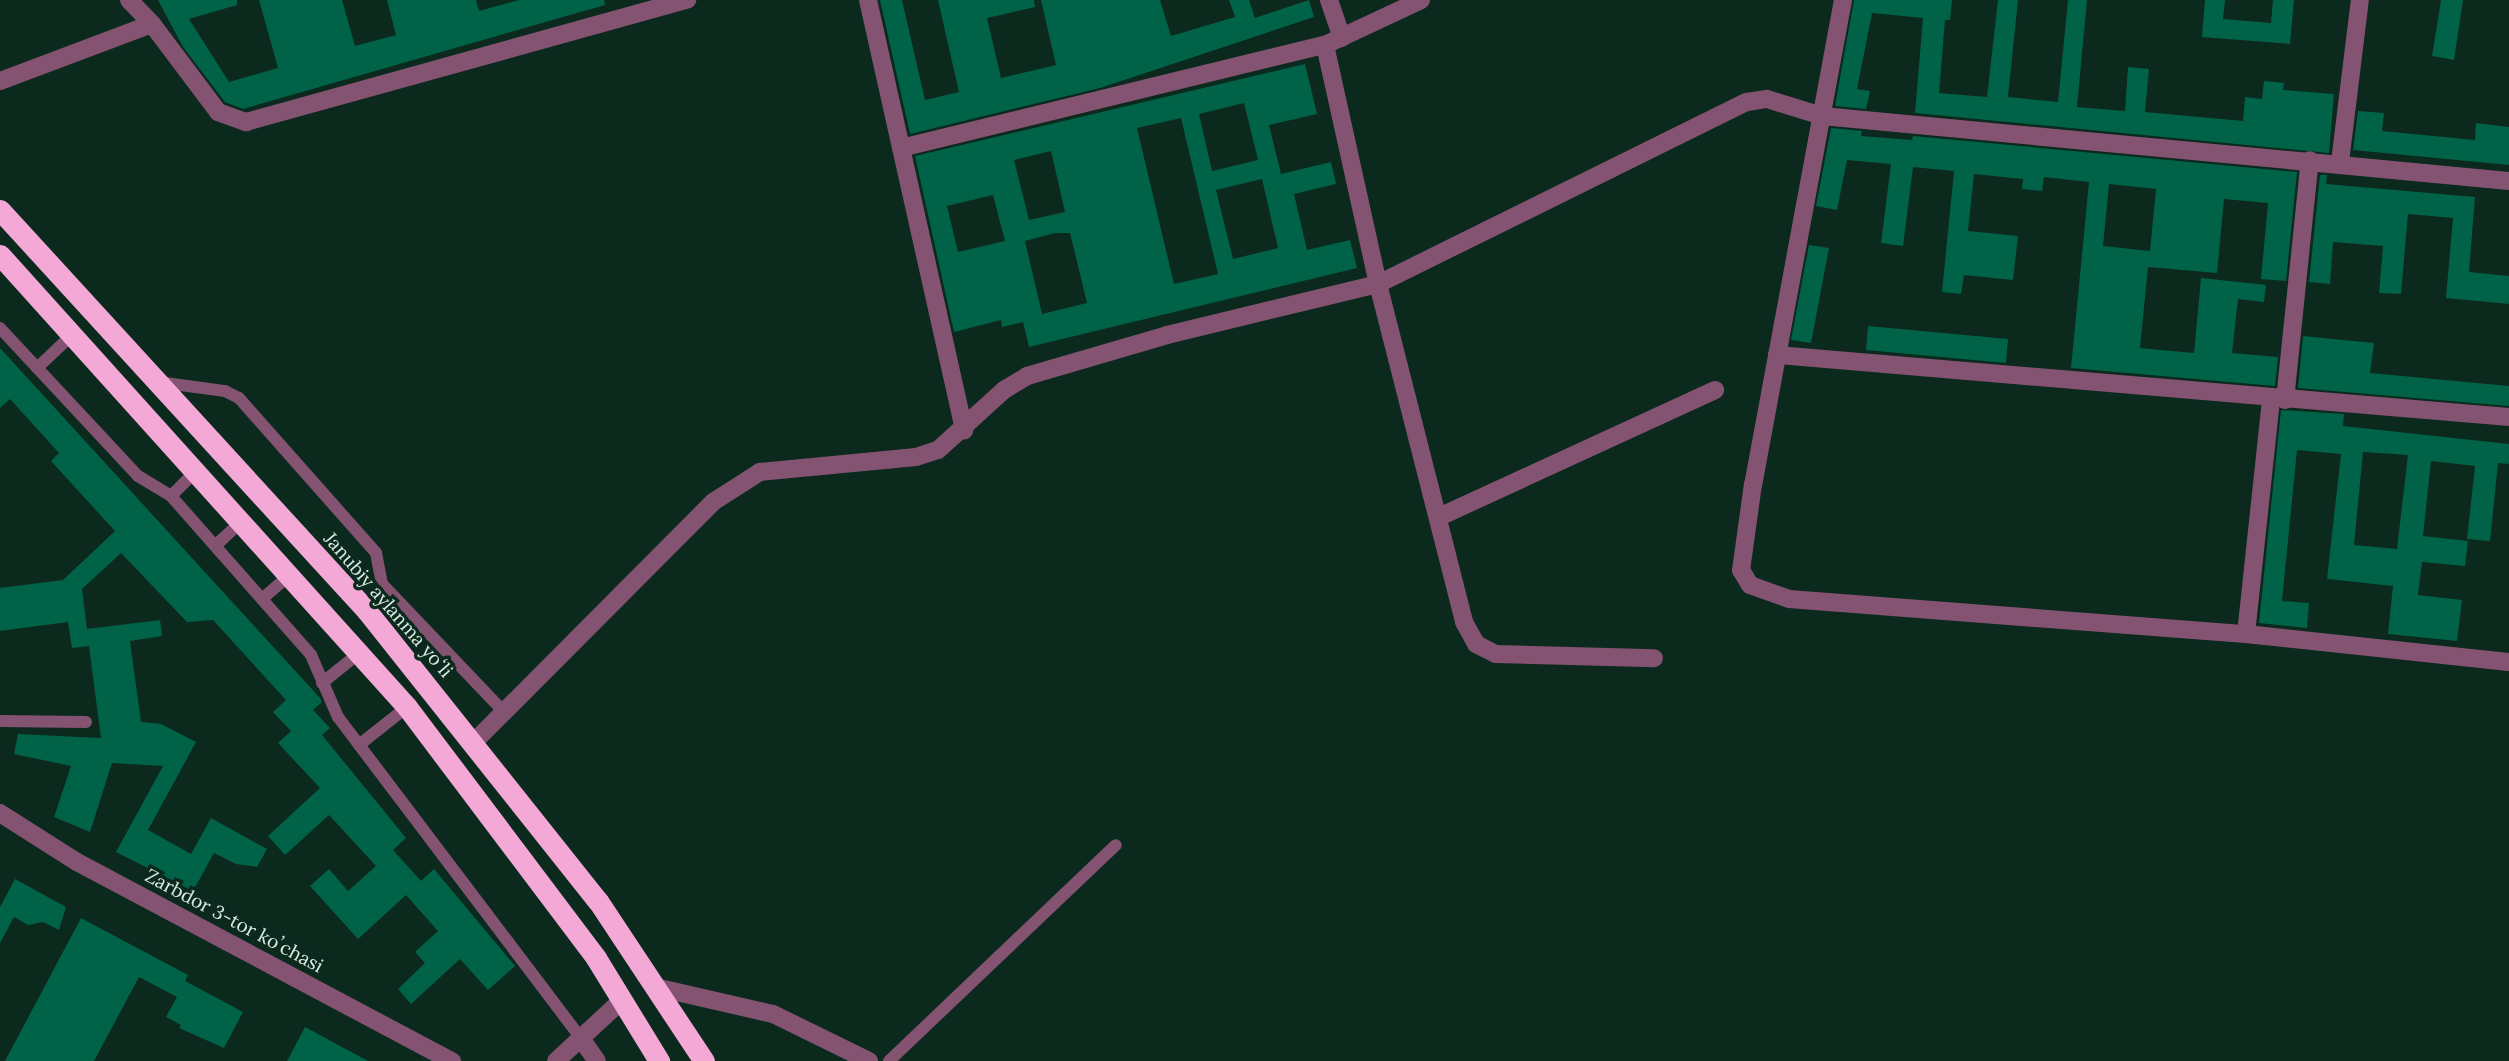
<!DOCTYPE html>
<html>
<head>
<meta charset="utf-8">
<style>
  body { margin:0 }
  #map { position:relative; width:2509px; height:1061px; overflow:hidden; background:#0c291e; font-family:Lora,serif }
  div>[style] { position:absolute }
  .building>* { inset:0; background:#006246 }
  .lane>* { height:12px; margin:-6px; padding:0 6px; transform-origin:6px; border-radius:6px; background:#855372 }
  .street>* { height:18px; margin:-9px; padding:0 9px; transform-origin:9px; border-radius:9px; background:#855372 }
  .highway>* { height:21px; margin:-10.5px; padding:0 10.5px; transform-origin:10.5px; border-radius:10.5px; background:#f3a8d6 }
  span { translate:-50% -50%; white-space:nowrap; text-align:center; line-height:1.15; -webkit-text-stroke:7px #0c291e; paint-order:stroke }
  .street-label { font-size:19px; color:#d8e9e1 }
</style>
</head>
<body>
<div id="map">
  <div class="building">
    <i style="clip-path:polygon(158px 0,237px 0,237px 5px,189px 19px,229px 82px,278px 68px,259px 0,342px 0,355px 46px,396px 35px,387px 0,476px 0,479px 11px,519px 0,604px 0,605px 5px,243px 109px,225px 102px,183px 47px)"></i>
    <i style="clip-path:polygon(880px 0,902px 0,925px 100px,959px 92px,938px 0,1034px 0,1035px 7px,987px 18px,1001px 78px,1056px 65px,1041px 0,1160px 0,1171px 36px,1235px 17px,1229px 0,1249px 0,1255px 18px,1309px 0,1314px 17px,1100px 88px,910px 134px)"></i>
    <i style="clip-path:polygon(1854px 0,1952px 0,1950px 20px,1945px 20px,1939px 93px,1987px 97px,1998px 0,2018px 0,2008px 97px,2058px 102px,2068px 0,2087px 0,2077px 107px,2125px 111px,2128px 67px,2149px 69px,2145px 112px,2243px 121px,2245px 97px,2262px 99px,2264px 81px,2284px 83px,2283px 90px,2334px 94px,2329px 153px,1915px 113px,1923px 18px,1872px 13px,1857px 89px,1870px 91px,1866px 109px,1835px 106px)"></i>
    <i style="clip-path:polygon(2205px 0,2225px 0,2223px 19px,2271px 23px,2273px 0,2294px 0,2290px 44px,2202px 37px)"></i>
    <i style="clip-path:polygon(2441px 0,2463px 0,2454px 60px,2432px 56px)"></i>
    <i style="clip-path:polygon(evenodd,1305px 64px,1317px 114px,1269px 125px,1281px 174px,1331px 162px,1336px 184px,1294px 194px,1307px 250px,1350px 240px,1357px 268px,1029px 347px,1023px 322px,1002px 327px,1001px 320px,954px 332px,915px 156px,1305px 64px,1244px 103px,1258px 160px,1212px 171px,1199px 114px,1244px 103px,1305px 64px,1181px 118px,1218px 274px,1174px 284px,1137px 128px,1181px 118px,1305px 64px,1051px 151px,1065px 212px,1029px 220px,1014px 160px,1051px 151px,1305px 64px,1262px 179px,1278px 248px,1233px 259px,1216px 190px,1262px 179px,1305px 64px,993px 195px,1005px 241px,958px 252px,947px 206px,993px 195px,1305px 64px,1055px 233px,1070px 233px,1087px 303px,1042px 314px,1025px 241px,1055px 233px)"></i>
    <i style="clip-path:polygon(2358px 111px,2384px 113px,2382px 131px,2475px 140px,2476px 123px,2509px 127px,2509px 165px,2353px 150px)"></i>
    <i style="clip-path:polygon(evenodd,1831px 128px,1862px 131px,1861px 136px,1912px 140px,1913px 136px,2297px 172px,2286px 281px,2261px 279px,2268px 203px,2224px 199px,2217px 273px,2148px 267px,2140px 348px,2194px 353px,2201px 278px,2266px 285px,2264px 302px,2238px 299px,2232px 353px,2278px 357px,2275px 386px,2071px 368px,2089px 182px,2044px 177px,2042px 191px,2022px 189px,2023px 179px,1974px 174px,1968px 231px,2018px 236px,2013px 280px,1964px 275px,1961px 294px,1942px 292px,1954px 171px,1913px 167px,1903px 246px,1881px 243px,1891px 164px,1847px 160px,1837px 210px,1816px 206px,1831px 128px,2109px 184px,2156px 189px,2150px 251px,2103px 246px,2109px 184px)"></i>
    <i style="clip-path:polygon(2320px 175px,2327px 175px,2326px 184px,2475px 197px,2469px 272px,2509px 276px,2509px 304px,2446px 298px,2453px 218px,2408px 214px,2401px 294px,2379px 293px,2383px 246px,2333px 242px,2330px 284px,2309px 282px)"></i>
    <i style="clip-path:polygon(1809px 245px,1829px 248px,1811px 343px,1791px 340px)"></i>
    <i style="clip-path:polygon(1868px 326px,2008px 339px,2006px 363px,1866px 350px)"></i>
    <i style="clip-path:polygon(2303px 336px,2374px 343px,2370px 373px,2509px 386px,2509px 406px,2298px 388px)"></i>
    <i style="clip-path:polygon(0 348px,320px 698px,322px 702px,313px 710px,330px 728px,322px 735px,406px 838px,393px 850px,421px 881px,434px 869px,515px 966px,488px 990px,460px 959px,411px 1004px,398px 989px,425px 963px,415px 952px,438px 931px,406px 895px,358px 939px,310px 886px,329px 869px,348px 891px,376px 866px,329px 815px,285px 855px,268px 836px,320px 788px,278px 743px,291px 731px,273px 712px,286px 700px,213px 620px,187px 622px,121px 553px,82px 589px,87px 629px,160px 620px,162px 636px,130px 641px,141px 722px,161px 724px,196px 742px,148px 830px,191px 854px,211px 818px,267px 849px,257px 867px,236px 864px,214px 853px,193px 891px,116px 852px,163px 766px,112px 763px,90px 832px,54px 817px,71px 766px,14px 754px,18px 734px,101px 738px,89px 646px,72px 648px,68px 622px,0 631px,0 588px,63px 580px,115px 531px,51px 461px,59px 453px,10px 399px,0 408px)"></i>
    <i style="clip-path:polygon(evenodd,2281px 410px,2344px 414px,2343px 426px,2509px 444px,2509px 464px,2498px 463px,2490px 541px,2467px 539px,2475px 466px,2431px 461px,2423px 536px,2468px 541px,2465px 566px,2422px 562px,2418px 595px,2462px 600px,2457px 641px,2388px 634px,2393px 586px,2327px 579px,2341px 454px,2297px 450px,2282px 601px,2309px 603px,2307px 628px,2259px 623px,2281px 410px,2363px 452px,2408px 455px,2397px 549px,2354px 545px,2363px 452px)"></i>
    <i style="clip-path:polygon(15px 879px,66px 907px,59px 930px,43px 922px,28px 925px,14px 917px,0 943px,0 907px)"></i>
    <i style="clip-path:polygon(81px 918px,188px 975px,185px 981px,243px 1012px,224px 1048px,179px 1028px,181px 1025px,166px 1017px,177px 997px,139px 977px,94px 1061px,5px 1061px)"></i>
    <i style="clip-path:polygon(305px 1027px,368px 1061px,287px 1061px)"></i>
  </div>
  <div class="lane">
    <i style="left:0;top:328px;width:202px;rotate:47deg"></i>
    <i style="left:138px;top:476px;width:39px;rotate:31deg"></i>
    <i style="left:171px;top:496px;width:212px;rotate:48.6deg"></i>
    <i style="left:311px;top:655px;width:68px;rotate:66.5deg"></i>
    <i style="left:338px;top:717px;width:401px;rotate:52.9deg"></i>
    <i style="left:37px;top:368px;width:50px;rotate:-43.4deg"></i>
    <i style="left:158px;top:382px;width:68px;rotate:7.7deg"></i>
    <i style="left:225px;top:391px;width:16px;rotate:27deg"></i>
    <i style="left:239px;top:398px;width:207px;rotate:48.5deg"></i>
    <i style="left:376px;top:553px;width:32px;rotate:79deg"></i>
    <i style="left:382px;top:584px;width:31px;rotate:119deg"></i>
    <i style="left:171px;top:496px;width:35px;rotate:-45deg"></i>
    <i style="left:215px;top:546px;width:37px;rotate:-43deg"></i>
    <i style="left:382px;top:584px;width:175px;rotate:46.4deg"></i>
    <i style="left:262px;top:599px;width:37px;rotate:-41deg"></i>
    <i style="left:322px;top:683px;width:48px;rotate:-39deg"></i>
    <i style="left:0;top:721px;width:86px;rotate:0.7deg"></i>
    <i style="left:359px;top:745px;width:61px;rotate:-38.4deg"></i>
    <i style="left:889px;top:1061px;width:313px;rotate:-43.6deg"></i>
  </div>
  <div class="street">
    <i style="left:129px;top:0;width:33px;rotate:46deg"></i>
    <i style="left:868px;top:0;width:441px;rotate:77.4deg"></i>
    <i style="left:1329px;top:0;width:40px;rotate:71.1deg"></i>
    <i style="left:1843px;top:0;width:492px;rotate:100.5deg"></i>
    <i style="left:1753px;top:484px;width:87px;rotate:97.9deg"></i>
    <i style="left:1741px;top:570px;width:17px;rotate:59deg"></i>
    <i style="left:1750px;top:585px;width:41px;rotate:19.7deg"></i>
    <i style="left:1789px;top:599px;width:458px;rotate:4.4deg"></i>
    <i style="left:2246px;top:634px;width:264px;rotate:6.1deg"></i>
    <i style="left:1325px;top:45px;width:245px;rotate:77.5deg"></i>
    <i style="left:1378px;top:284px;width:349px;rotate:75.7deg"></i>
    <i style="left:1464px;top:622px;width:25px;rotate:61deg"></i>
    <i style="left:1476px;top:644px;width:22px;rotate:27deg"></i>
    <i style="left:1496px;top:654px;width:158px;rotate:1.5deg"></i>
    <i style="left:0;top:81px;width:162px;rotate:-20.6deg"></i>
    <i style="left:152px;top:24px;width:110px;rotate:53.1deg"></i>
    <i style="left:218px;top:112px;width:30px;rotate:20deg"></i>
    <i style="left:246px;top:122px;width:458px;rotate:-15.5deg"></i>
    <i style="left:901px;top:148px;width:436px;rotate:-13.7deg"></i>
    <i style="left:1325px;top:45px;width:106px;rotate:-25.1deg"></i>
    <i style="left:2340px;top:162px;width:163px;rotate:-83deg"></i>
    <i style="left:1777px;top:355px;width:735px;rotate:4.84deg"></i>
    <i style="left:2285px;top:400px;width:241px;rotate:-84.1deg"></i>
    <i style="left:1439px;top:517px;width:304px;rotate:-24.7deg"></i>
    <i style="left:2246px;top:634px;width:235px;rotate:-83.9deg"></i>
    <i style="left:474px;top:742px;width:339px;rotate:-45.1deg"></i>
    <i style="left:713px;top:502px;width:56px;rotate:-32.6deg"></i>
    <i style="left:760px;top:472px;width:157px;rotate:-5.5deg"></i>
    <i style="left:916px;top:457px;width:23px;rotate:-18deg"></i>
    <i style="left:938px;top:450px;width:89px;rotate:-42.3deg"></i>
    <i style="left:1004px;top:390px;width:27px;rotate:-31deg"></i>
    <i style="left:1027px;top:376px;width:146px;rotate:-16.3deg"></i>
    <i style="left:1167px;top:335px;width:217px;rotate:-13.6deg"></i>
    <i style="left:1378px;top:284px;width:411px;rotate:-26.3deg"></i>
    <i style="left:1747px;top:102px;width:20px;rotate:-9deg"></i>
    <i style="left:1767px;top:99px;width:58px;rotate:17.2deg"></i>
    <i style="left:1822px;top:116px;width:690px;rotate:5.4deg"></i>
    <i style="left:0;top:813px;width:91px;rotate:32.5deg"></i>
    <i style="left:77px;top:862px;width:425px;rotate:28deg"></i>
    <i style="left:655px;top:987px;width:121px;rotate:12.9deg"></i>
    <i style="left:773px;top:1014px;width:107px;rotate:26.1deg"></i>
    <i style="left:580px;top:1037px;width:29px;rotate:55deg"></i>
    <i style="left:556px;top:1061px;width:90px;rotate:-42.7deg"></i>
  </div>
  <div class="highway">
    <i style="left:0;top:210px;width:544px;rotate:47.53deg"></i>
    <i style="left:367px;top:611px;width:371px;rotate:51.5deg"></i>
    <i style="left:598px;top:901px;width:192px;rotate:56.5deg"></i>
    <i style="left:0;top:255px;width:608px;rotate:48deg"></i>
    <i style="left:407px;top:707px;width:314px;rotate:53deg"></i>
    <i style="left:596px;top:958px;width:121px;rotate:58.5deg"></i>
  </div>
  <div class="street-label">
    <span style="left:388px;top:605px;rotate:49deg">Janubiy aylanma yoʻli</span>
    <span style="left:234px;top:921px;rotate:28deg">Zarbdor 3-tor koʼchasi</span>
  </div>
</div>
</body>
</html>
